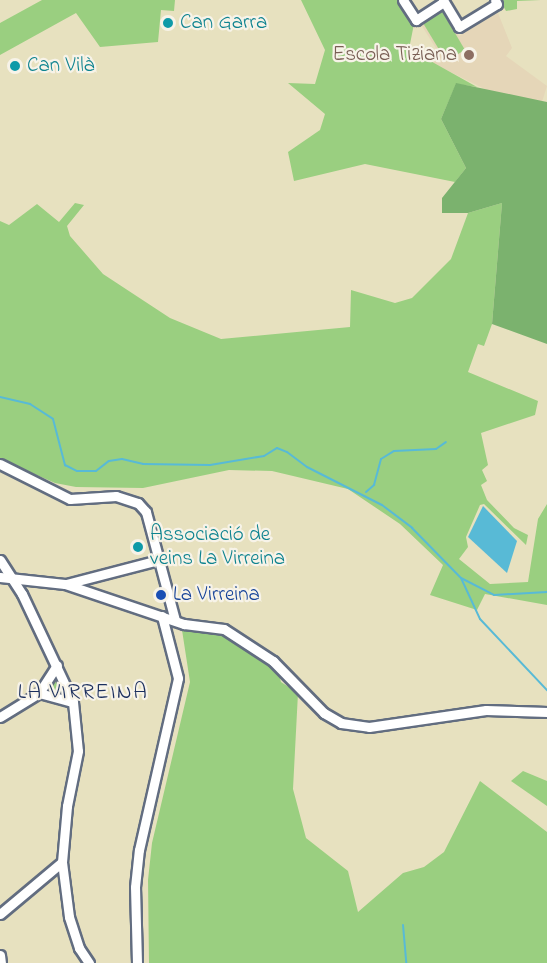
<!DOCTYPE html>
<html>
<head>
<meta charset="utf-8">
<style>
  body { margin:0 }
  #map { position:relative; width:547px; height:963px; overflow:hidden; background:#e7e1bf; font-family:"Indie Flower",sans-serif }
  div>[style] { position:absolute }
  .built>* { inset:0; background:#e5d6b8 }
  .green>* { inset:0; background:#9acf80 }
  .forest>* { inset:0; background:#7bb26e }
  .water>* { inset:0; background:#58bad6 }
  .stream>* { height:2px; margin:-1px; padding:0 1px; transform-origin:1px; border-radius:1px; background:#58bad6 }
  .roads { filter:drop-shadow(2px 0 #626d80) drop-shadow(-2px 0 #626d80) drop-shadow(0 2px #626d80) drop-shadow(0 -2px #626d80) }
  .minor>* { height:9px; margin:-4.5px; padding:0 4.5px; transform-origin:4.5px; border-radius:4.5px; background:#fff }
  .dots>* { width:16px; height:16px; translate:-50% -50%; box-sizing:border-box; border:3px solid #f7f3e8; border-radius:50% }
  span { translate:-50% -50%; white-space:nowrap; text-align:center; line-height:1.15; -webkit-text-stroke:4.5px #f7f3e8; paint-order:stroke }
  .culture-label { font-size:21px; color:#0d838f }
  .left { translate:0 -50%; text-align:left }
  .education-label { font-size:21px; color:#785e54 }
  .right { translate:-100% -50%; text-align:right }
  .transit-label { font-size:21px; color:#164399 }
  .neighbourhood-label { font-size:22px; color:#1b2f5e; letter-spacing:1.5px }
</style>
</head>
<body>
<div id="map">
  <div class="built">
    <i style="clip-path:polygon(442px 9px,459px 36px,498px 13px,512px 48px,506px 56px,547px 86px,542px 102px,497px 95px,424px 59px,437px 50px,420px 23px)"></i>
  </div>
  <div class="green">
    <i style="clip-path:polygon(42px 0,175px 0,174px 11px,161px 10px,158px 42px,100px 47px,76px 13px,0 55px,0 23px)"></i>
    <i style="clip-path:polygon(301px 0,398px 0,414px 24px,409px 49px,477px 87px,456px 84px,441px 119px,466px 168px,455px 182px,365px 164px,294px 181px,288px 152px,320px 130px,325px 114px,288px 83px,315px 84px,325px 50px)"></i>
    <i style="clip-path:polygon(500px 0,541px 0,517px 1px,517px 9px,506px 11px)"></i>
    <i style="clip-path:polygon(442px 11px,465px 50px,446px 61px,423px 23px)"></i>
    <i style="clip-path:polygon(75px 203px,84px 205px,67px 226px,70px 236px,103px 274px,170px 318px,221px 339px,350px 327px,351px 290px,395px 303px,412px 298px,451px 259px,468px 213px,502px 203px,492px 324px,484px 346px,478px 344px,468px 372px,538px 401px,535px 415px,481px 433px,488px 465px,482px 470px,487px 481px,481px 485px,487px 500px,514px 528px,528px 535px,526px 545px,484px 504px,480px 505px,466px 537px,468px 547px,459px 559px,490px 584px,528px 582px,538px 519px,547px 504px,547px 605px,485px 594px,477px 610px,430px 595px,443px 565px,400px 524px,348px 489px,272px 471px,229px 470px,143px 488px,76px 487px,55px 483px,0 459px,0 221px,9px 225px,37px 204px,59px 222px)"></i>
    <i style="clip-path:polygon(182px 630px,221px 632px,278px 671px,281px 682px,298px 693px,293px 789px,306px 838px,348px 871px,358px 912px,403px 873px,424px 867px,444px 852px,480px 781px,547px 832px,547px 963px,149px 963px,148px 880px,152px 843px,190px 682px)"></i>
    <i style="clip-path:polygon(55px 675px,57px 676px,65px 696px,46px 690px)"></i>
    <i style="clip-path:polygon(523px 771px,547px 781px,547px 806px,511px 781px)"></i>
  </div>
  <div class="forest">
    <i style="clip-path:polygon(456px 83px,547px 102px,547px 344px,492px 324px,502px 203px,468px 213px,442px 213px,442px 198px,466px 168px,441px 119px)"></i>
  </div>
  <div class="water">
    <i style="clip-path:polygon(483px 506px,517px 541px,507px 573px,468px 537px)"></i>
  </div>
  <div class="stream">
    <i style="left:0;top:397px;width:31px;rotate:13deg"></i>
    <i style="left:30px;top:404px;width:27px;rotate:33deg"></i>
    <i style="left:53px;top:419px;width:48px;rotate:75.4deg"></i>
    <i style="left:65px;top:465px;width:13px;rotate:27deg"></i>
    <i style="left:77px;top:471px;width:19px"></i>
    <i style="left:96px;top:471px;width:16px;rotate:-38deg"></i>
    <i style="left:109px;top:461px;width:13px;rotate:-9deg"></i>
    <i style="left:122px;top:459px;width:22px;rotate:13deg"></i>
    <i style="left:143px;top:464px;width:67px;rotate:0.9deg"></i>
    <i style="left:210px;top:465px;width:55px;rotate:-9.5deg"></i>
    <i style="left:264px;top:456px;width:15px;rotate:-32deg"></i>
    <i style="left:277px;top:448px;width:11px;rotate:22deg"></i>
    <i style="left:287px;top:452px;width:25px;rotate:37deg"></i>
    <i style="left:307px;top:467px;width:84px;rotate:26.9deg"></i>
    <i style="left:382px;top:505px;width:38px;rotate:37deg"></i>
    <i style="left:412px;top:528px;width:70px;rotate:45.6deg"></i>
    <i style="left:461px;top:578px;width:37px;rotate:27deg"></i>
    <i style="left:494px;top:595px;width:53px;rotate:-3.2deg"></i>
    <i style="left:366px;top:492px;width:11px;rotate:-41deg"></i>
    <i style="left:374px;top:485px;width:27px;rotate:-75deg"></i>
    <i style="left:381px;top:459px;width:15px;rotate:-32deg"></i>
    <i style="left:394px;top:451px;width:42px;rotate:-2.7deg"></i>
    <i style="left:436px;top:449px;width:12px;rotate:-35deg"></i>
    <i style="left:461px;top:578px;width:45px;rotate:65.1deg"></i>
    <i style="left:480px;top:619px;width:98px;rotate:46.7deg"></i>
    <i style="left:403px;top:925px;width:38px;rotate:85deg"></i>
  </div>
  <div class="roads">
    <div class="minor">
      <i style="left:403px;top:0;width:24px;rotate:57deg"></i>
      <i style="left:416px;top:20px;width:33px;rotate:-33deg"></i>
      <i style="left:443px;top:0;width:31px;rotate:59deg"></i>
      <i style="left:459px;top:27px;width:44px;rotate:-31.2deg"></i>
      <i style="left:497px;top:4px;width:4px;rotate:-117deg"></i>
      <i style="left:0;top:464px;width:78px;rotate:26.6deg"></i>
      <i style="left:70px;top:499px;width:46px;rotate:-3.7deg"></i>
      <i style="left:116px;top:496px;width:23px;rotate:18deg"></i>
      <i style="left:138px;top:503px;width:12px;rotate:48deg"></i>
      <i style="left:146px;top:512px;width:112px;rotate:75deg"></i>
      <i style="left:0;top:560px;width:40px;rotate:57.1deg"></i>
      <i style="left:22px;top:594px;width:119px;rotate:64.7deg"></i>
      <i style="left:73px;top:702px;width:49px;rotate:84.2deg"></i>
      <i style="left:78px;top:751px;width:56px;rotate:101.3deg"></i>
      <i style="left:67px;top:806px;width:56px;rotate:95.1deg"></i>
      <i style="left:62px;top:862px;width:55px;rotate:82.7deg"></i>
      <i style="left:69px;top:917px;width:33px;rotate:72deg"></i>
      <i style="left:79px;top:948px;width:18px;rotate:56deg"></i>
      <i style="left:0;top:577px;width:65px;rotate:6.1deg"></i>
      <i style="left:65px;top:584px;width:126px;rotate:18.6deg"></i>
      <i style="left:184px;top:624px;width:40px;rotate:7.1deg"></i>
      <i style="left:224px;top:629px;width:59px;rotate:33.1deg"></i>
      <i style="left:273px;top:661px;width:73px;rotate:45.6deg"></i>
      <i style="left:324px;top:713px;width:20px;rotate:30deg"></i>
      <i style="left:341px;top:723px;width:28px;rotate:8deg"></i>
      <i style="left:369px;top:727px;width:118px;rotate:-8.3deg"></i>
      <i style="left:486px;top:710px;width:61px;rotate:1.9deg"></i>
      <i style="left:66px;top:584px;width:96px;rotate:-14.5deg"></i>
      <i style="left:39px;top:693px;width:35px;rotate:15deg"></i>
      <i style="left:0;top:717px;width:46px;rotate:-31.6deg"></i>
      <i style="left:39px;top:693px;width:33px;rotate:-57deg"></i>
      <i style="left:0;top:914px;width:81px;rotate:-40deg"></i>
      <i style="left:0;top:955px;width:8px;rotate:83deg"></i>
      <i style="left:137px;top:963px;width:76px;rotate:-91.5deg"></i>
      <i style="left:135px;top:887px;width:37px;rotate:-84deg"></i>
      <i style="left:139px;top:850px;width:176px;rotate:-77.2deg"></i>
      <i style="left:178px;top:678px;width:64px;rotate:-104.5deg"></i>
    </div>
  </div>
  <div class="dots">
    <i style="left:168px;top:23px;background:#0f9aa8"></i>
    <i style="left:469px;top:55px;background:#8d6e63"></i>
    <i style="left:15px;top:66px;background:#0f9aa8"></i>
    <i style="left:138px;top:547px;background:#0f9aa8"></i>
    <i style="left:161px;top:595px;background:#1a4fb4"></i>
  </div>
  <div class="culture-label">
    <span class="left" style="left:180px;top:23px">Can Garra</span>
    <span class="left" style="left:27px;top:66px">Can Vilà</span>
    <span class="left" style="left:150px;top:547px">Associació de<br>veins La Virreina</span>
  </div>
  <div class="education-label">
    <span class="right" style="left:457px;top:55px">Escola Tiziana</span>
  </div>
  <div class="transit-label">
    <span class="left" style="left:173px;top:595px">La Virreina</span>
  </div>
  <div class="neighbourhood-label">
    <span style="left:83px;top:694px">LA VIRREINA</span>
  </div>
</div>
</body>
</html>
